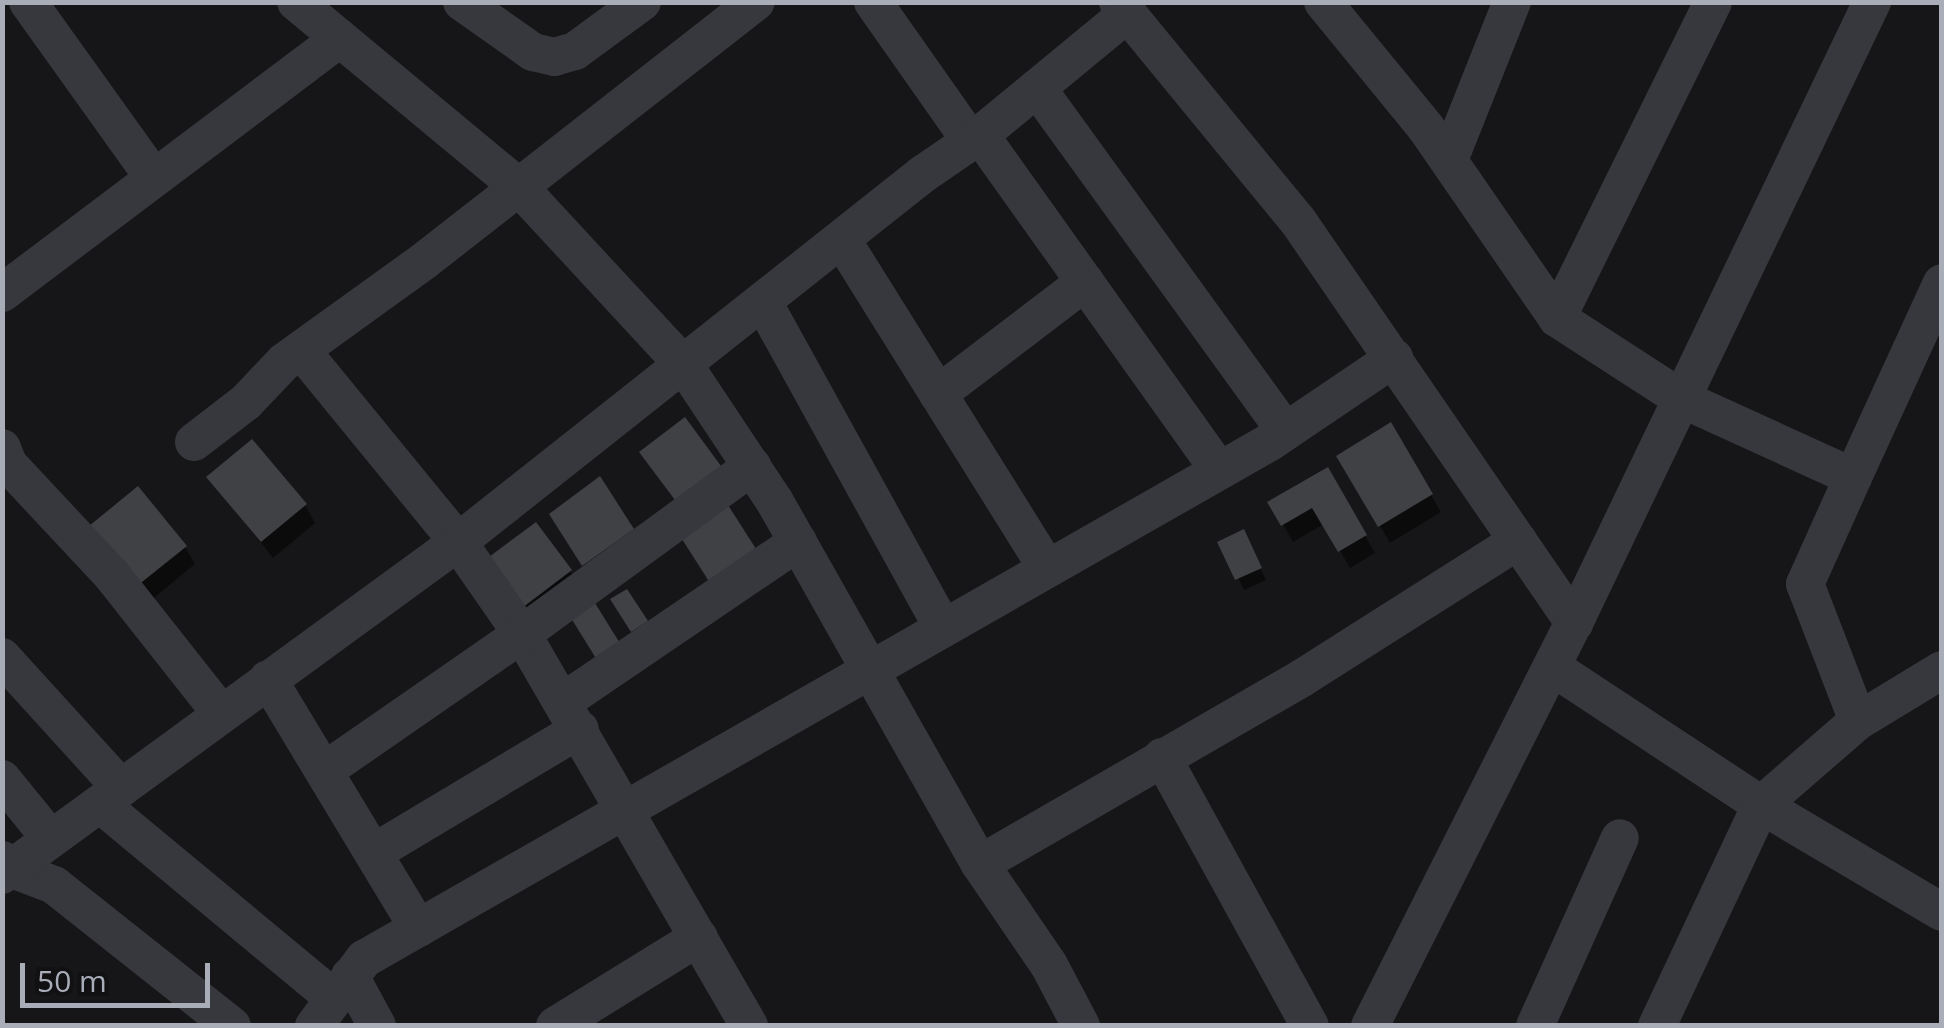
<!DOCTYPE html>
<html>
<head>
<meta charset="utf-8">
<style>
  body { margin:0 }
  #map { position:relative; width:1944px; height:1028px; overflow:hidden; background:#161618; font-family:"Open Sans",sans-serif }
  div>[style] { position:absolute }
  .shadow>* { inset:0; background:#0007 }
  .building>* { inset:0; background:#404145 }
  .minor>* { height:38px; margin:-19px; padding:0 19px; transform-origin:19px; border-radius:19px; background:#37383d }
  span { translate:-50% -50%; white-space:nowrap; text-align:center; line-height:1.15; -webkit-text-stroke:8px #111113; paint-order:stroke }
  .frame { position:absolute; inset:0; border:5px solid #a8adb8; pointer-events:none }
  .scale { position:absolute; left:20px; top:963px; width:190px; height:45px; box-sizing:border-box; border:5px solid #a8adb8; border-top:0; padding-left:12px; font-size:30px; line-height:35px; white-space:nowrap; color:#a8adb8; -webkit-text-stroke:8px #111113; paint-order:stroke }
</style>
</head>
<body>
<div id="map">
  <div class="shadow">
    <i style="clip-path:polygon(1391px 426px,1441px 512px,1390px 543px,1339px 456px)"></i>
    <i style="clip-path:polygon(1327px 470px,1375px 553px,1350px 568px,1324px 524px,1293px 542px,1271px 503px)"></i>
    <i style="clip-path:polygon(210px 478px,305px 505px,315px 523px,273px 558px)"></i>
    <i style="clip-path:polygon(92px 527px,185px 547px,195px 564px,149px 602px)"></i>
    <i style="clip-path:polygon(1221px 543px,1249px 544px,1266px 580px,1244px 590px)"></i>
    <i style="clip-path:polygon(570px 571px,580px 589px,533px 624px,499px 578px)"></i>
  </div>
  <div class="building">
    <i style="clip-path:polygon(685px 417px,721px 466px,675px 500px,639px 452px)"></i>
    <i style="clip-path:polygon(1391px 422px,1433px 494px,1378px 527px,1336px 456px)"></i>
    <i style="clip-path:polygon(252px 439px,307px 504px,261px 542px,206px 477px)"></i>
    <i style="clip-path:polygon(1328px 467px,1367px 535px,1338px 552px,1312px 508px,1281px 526px,1267px 502px)"></i>
    <i style="clip-path:polygon(600px 476px,634px 529px,582px 566px,549px 514px)"></i>
    <i style="clip-path:polygon(138px 486px,187px 546px,137px 586px,89px 526px)"></i>
    <i style="clip-path:polygon(728px 505px,758px 552px,710px 583px,680px 536px)"></i>
    <i style="clip-path:polygon(536px 522px,572px 570px,522px 608px,485px 560px)"></i>
    <i style="clip-path:polygon(1244px 529px,1262px 568px,1235px 580px,1217px 542px)"></i>
    <i style="clip-path:polygon(627px 589px,648px 621px,631px 632px,610px 599px)"></i>
    <i style="clip-path:polygon(590px 595px,621px 645px,597px 660px,566px 610px)"></i>
  </div>
  <div class="minor">
    <i style="left:28px;top:2px;width:216px;rotate:54.4deg"></i>
    <i style="left:296px;top:2px;width:288px;rotate:39.7deg"></i>
    <i style="left:518px;top:186px;width:244px;rotate:47.2deg"></i>
    <i style="left:684px;top:365px;width:164px;rotate:56.4deg"></i>
    <i style="left:775px;top:502px;width:416px;rotate:60.5deg"></i>
    <i style="left:980px;top:864px;width:122px;rotate:55.7deg"></i>
    <i style="left:1049px;top:965px;width:69px;rotate:62.3deg"></i>
    <i style="left:462px;top:2px;width:87px;rotate:35.2deg"></i>
    <i style="left:533px;top:52px;width:22px;rotate:13deg"></i>
    <i style="left:554px;top:57px;width:22px;rotate:-16deg"></i>
    <i style="left:575px;top:51px;width:83px;rotate:-36.2deg"></i>
    <i style="left:873px;top:2px;width:169px;rotate:54.9deg"></i>
    <i style="left:1118px;top:2px;width:283px;rotate:50.6deg"></i>
    <i style="left:1298px;top:221px;width:488px;rotate:55.5deg"></i>
    <i style="left:1323px;top:2px;width:163px;rotate:50.7deg"></i>
    <i style="left:1426px;top:128px;width:231px;rotate:55.4deg"></i>
    <i style="left:1037px;top:88px;width:423px;rotate:54.1deg"></i>
    <i style="left:980px;top:135px;width:412px;rotate:54.5deg"></i>
    <i style="left:1449px;top:160px;width:170px;rotate:-68.3deg"></i>
    <i style="left:842px;top:240px;width:385px;rotate:58deg"></i>
    <i style="left:2px;top:293px;width:423px;rotate:-37deg"></i>
    <i style="left:763px;top:302px;width:370px;rotate:61.1deg"></i>
    <i style="left:301px;top:350px;width:248px;rotate:50.7deg"></i>
    <i style="left:458px;top:542px;width:112px;rotate:55.2deg"></i>
    <i style="left:522px;top:634px;width:453px;rotate:59.9deg"></i>
    <i style="left:938px;top:394px;width:185px;rotate:-37.3deg"></i>
    <i style="left:194px;top:442px;width:66px;rotate:-37.6deg"></i>
    <i style="left:246px;top:402px;width:55px;rotate:-46.5deg"></i>
    <i style="left:284px;top:362px;width:173px;rotate:-35.8deg"></i>
    <i style="left:424px;top:261px;width:421px;rotate:-38deg"></i>
    <i style="left:2px;top:448px;width:17px;rotate:69deg"></i>
    <i style="left:8px;top:464px;width:151px;rotate:46.9deg"></i>
    <i style="left:111px;top:574px;width:176px;rotate:51.7deg"></i>
    <i style="left:1853px;top:477px;width:213px;rotate:-65.4deg"></i>
    <i style="left:2px;top:657px;width:177px;rotate:47.7deg"></i>
    <i style="left:1552px;top:667px;width:250px;rotate:33.4deg"></i>
    <i style="left:1761px;top:805px;width:210px;rotate:30.6deg"></i>
    <i style="left:268px;top:679px;width:291px;rotate:58.9deg"></i>
    <i style="left:564px;top:701px;width:283px;rotate:-34.2deg"></i>
    <i style="left:1858px;top:721px;width:98px;rotate:-31.3deg"></i>
    <i style="left:1162px;top:757px;width:307px;rotate:61.2deg"></i>
    <i style="left:324px;top:771px;width:241px;rotate:-34.7deg"></i>
    <i style="left:522px;top:634px;width:285px;rotate:-36.1deg"></i>
    <i style="left:2px;top:779px;width:77px;rotate:50.8deg"></i>
    <i style="left:100px;top:804px;width:304px;rotate:39.7deg"></i>
    <i style="left:373px;top:853px;width:241px;rotate:-30.9deg"></i>
    <i style="left:2px;top:860px;width:13px;rotate:42deg"></i>
    <i style="left:12px;top:869px;width:45px;rotate:20.9deg"></i>
    <i style="left:54px;top:885px;width:227px;rotate:38.4deg"></i>
    <i style="left:980px;top:864px;width:372px;rotate:-30deg"></i>
    <i style="left:1302px;top:678px;width:256px;rotate:-32.4deg"></i>
    <i style="left:2px;top:875px;width:565px;rotate:-36.14deg"></i>
    <i style="left:458px;top:542px;width:593px;rotate:-38.36deg"></i>
    <i style="left:923px;top:174px;width:69px;rotate:-34.4deg"></i>
    <i style="left:980px;top:135px;width:190px;rotate:-39.5deg"></i>
    <i style="left:350px;top:976px;width:57px;rotate:61.6deg"></i>
    <i style="left:314px;top:1026px;width:84px;rotate:-53.3deg"></i>
    <i style="left:364px;top:959px;width:1043px;rotate:-29.71deg"></i>
    <i style="left:1270px;top:442px;width:150px;rotate:-34.1deg"></i>
    <i style="left:555px;top:1026px;width:169px;rotate:-31.7deg"></i>
    <i style="left:1370px;top:1026px;width:452px;rotate:-63.2deg"></i>
    <i style="left:1574px;top:623px;width:689px;rotate:-64.36deg"></i>
    <i style="left:1535px;top:1026px;width:206px;rotate:-65.7deg"></i>
    <i style="left:1657px;top:1026px;width:244px;rotate:-64.8deg"></i>
    <i style="left:1761px;top:805px;width:128px;rotate:-40.9deg"></i>
    <i style="left:1858px;top:721px;width:147px;rotate:-111.1deg"></i>
    <i style="left:1805px;top:584px;width:117px;rotate:-65.8deg"></i>
    <i style="left:1853px;top:477px;width:188px;rotate:-155.5deg"></i>
    <i style="left:1682px;top:399px;width:149px;rotate:-147.1deg"></i>
    <i style="left:1557px;top:318px;width:352px;rotate:-63.7deg"></i>
  </div>
  <div class="frame"></div>
  <div class="scale">50 m</div>
</div>
</body>
</html>
